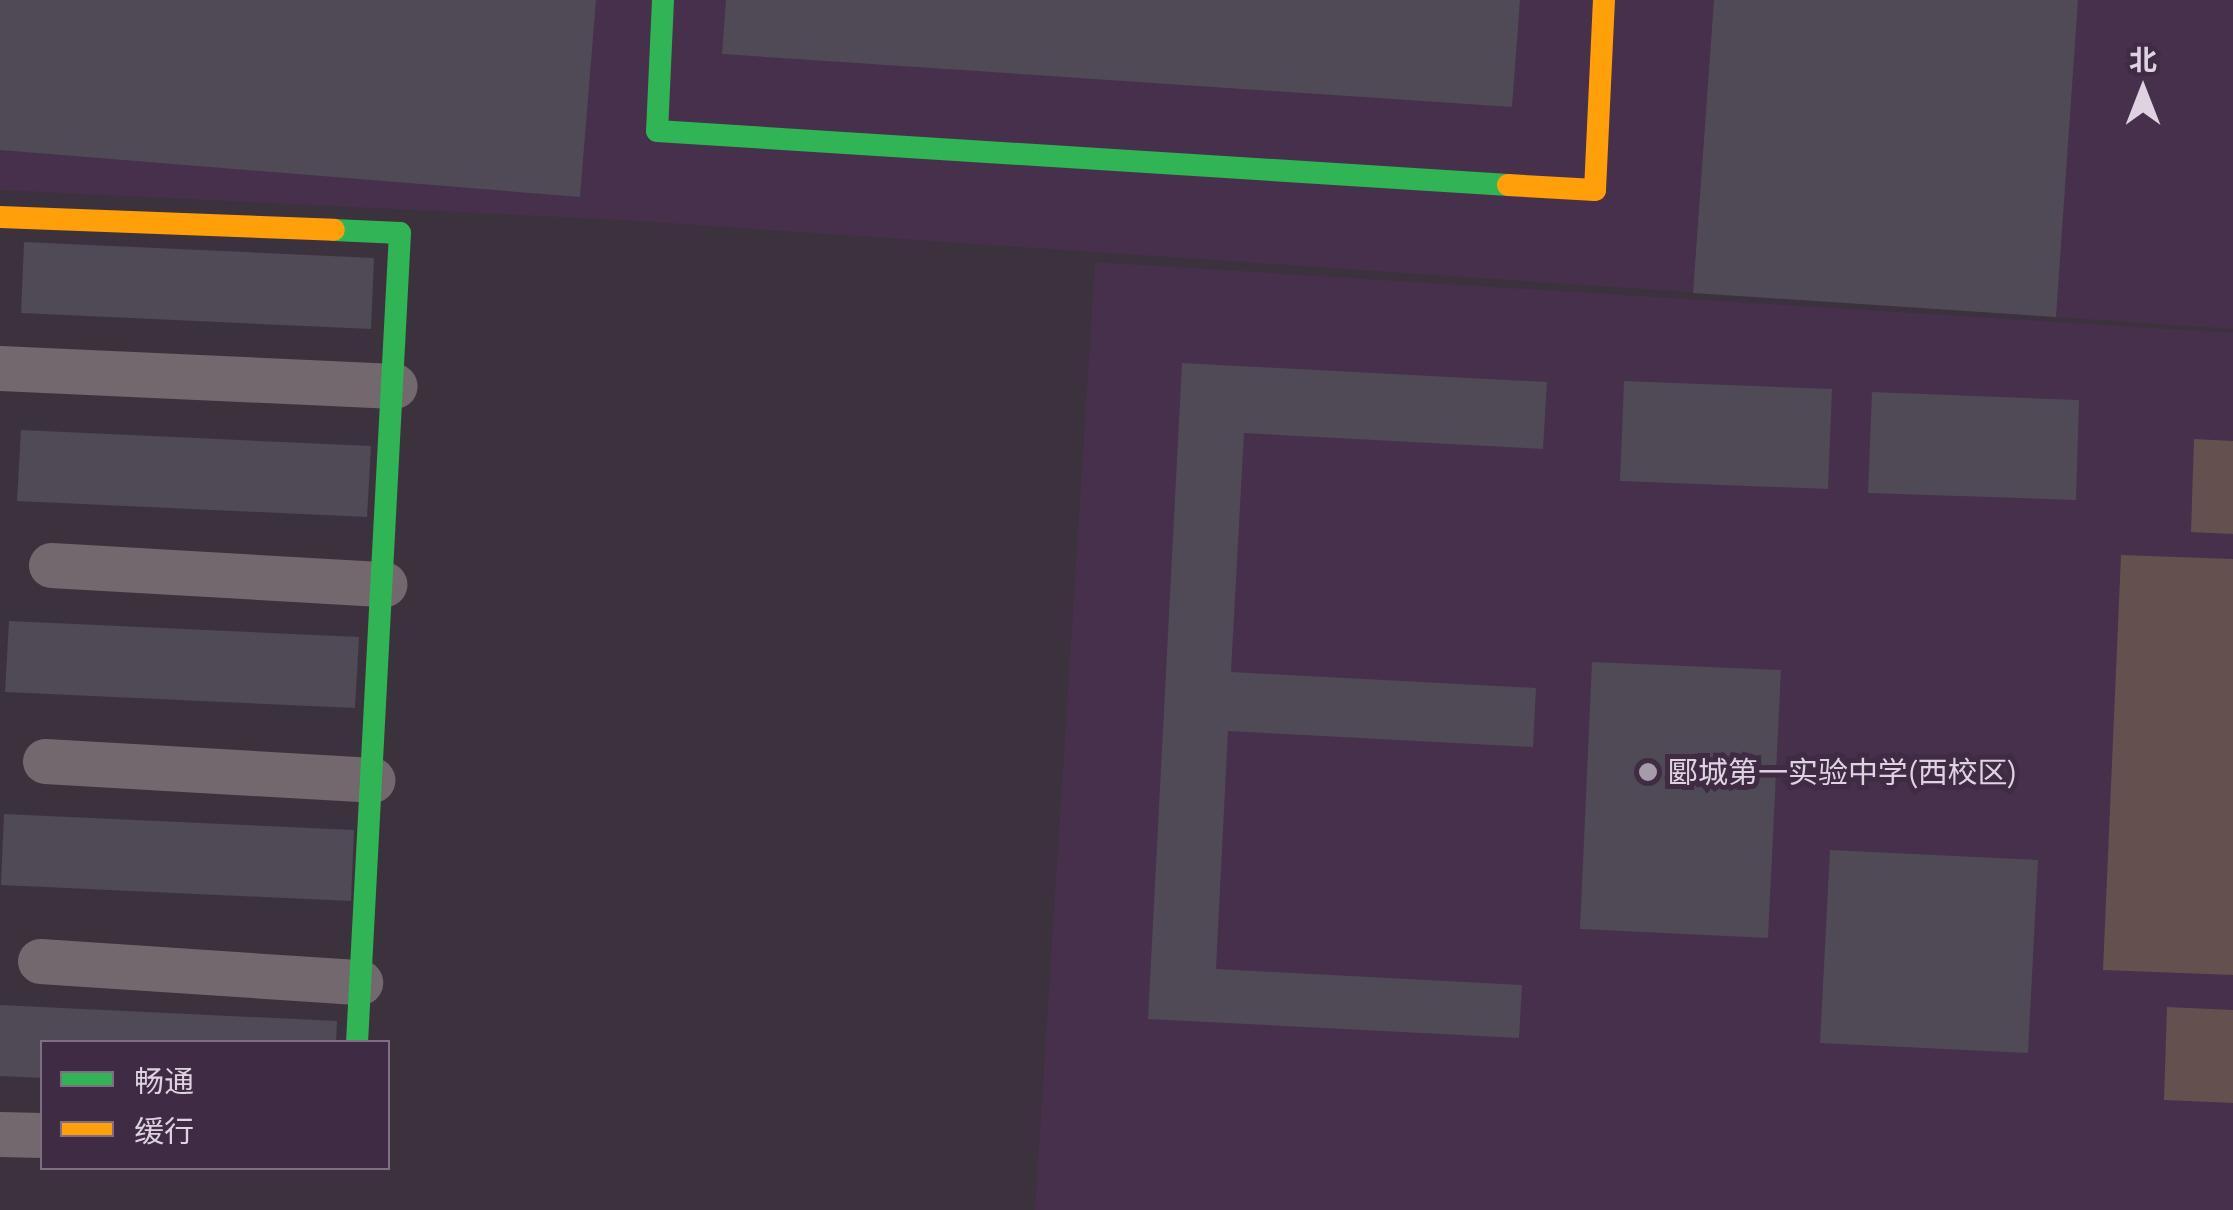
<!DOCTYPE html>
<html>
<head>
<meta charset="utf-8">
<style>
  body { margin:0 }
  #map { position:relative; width:2233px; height:1210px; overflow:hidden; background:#3c323e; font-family:Ubuntu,"Noto Sans SC",sans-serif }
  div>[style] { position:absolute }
  .built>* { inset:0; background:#46304b }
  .green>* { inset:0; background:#63504f }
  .building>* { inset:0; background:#4f4a55 }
  .street>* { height:45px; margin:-22.5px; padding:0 22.5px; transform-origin:22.5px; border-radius:22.5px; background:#73686e }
  .fast>* { height:22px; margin:-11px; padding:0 11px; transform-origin:11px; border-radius:11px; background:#30b455 }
  .slow>* { height:22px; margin:-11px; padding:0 11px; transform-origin:11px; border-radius:11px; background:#ff9f0a }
  .dots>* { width:28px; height:28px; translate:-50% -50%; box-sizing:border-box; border:5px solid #3f2c44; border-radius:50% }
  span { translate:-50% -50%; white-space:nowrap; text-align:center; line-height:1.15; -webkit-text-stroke:10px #3f2c44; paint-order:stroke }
  .poi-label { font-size:30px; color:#dfd3e2 }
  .left { translate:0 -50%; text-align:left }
  .legend { position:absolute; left:40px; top:1040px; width:350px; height:130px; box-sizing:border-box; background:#3f2c44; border:2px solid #7f6f83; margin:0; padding:12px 18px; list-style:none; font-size:30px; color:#dfd3e2 }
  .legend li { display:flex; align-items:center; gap:20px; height:50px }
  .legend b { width:50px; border:2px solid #7f6f83 }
  .north { position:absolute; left:2093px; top:40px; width:100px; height:100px; -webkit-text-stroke:8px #3f2c44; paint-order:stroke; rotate:0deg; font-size:28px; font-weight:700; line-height:40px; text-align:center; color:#dfd3e2 }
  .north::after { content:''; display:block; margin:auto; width:35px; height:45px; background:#dfd3e2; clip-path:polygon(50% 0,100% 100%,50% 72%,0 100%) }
</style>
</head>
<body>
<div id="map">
  <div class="built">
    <i style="clip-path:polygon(0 0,2233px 0,2233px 329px,622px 220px,0 190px)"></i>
    <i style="clip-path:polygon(1095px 262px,2233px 333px,2233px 1210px,1035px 1210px)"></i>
  </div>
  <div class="green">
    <i style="clip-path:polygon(2194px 439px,2233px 441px,2233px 534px,2191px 532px)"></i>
    <i style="clip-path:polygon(2121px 555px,2233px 559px,2233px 975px,2103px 970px)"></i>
    <i style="clip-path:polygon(2167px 1007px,2233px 1010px,2233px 1103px,2164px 1100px)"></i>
  </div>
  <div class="building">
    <i style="clip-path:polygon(0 0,596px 0,580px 197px,0 150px)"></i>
    <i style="clip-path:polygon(726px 0,1520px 0,1512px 107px,722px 54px)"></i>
    <i style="clip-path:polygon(1714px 0,2078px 0,2056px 317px,1693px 293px)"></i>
    <i style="clip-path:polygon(24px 242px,374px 258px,371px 329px,21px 313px)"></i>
    <i style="clip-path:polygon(1182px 363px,1547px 382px,1543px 449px,1244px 433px,1231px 672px,1536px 688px,1533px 747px,1228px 731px,1216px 969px,1522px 985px,1519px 1038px,1148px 1019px)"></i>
    <i style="clip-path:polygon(1624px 381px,1832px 389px,1828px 489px,1620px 481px)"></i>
    <i style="clip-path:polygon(1872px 392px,2079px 400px,2076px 500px,1868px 493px)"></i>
    <i style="clip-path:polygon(21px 430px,371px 446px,367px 517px,17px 501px)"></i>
    <i style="clip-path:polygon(9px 621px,359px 637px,355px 708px,5px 692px)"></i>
    <i style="clip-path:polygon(1592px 662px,1781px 670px,1768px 938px,1580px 929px)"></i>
    <i style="clip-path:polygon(4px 814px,354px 830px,351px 901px,1px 885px)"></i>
    <i style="clip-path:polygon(1830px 850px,2038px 860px,2028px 1053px,1820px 1043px)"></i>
    <i style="clip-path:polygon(0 1005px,337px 1021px,336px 1042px,42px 1042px,42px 1078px,0 1076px)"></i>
  </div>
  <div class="street">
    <i style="left:0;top:368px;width:395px;rotate:2.6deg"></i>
    <i style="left:51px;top:565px;width:334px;rotate:3.3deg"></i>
    <i style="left:45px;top:761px;width:328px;rotate:3.3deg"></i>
    <i style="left:40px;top:961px;width:321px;rotate:3.8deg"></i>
    <i style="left:0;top:1134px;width:42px;rotate:1.4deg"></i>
  </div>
  <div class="fast">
    <i style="left:663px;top:0;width:131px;rotate:92.6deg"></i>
    <i style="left:657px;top:131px;width:853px;rotate:3.63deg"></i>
    <i style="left:334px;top:230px;width:66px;rotate:2.6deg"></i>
    <i style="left:400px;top:233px;width:810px;rotate:93.04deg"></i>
  </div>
  <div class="slow">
    <i style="left:1508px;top:185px;width:87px;rotate:3.3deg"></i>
    <i style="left:1595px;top:190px;width:190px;rotate:-87.3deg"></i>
    <i style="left:0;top:217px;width:334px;rotate:2.2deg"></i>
  </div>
  <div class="dots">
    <i style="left:1648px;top:772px;background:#a69ba9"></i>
  </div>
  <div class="poi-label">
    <span class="left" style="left:1668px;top:772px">郾城第一实验中学(西校区)</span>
  </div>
  <ul class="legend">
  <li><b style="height:12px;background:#30b455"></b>畅通</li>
  <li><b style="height:12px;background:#ff9f0a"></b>缓行</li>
  </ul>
  <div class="north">北</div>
</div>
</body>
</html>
